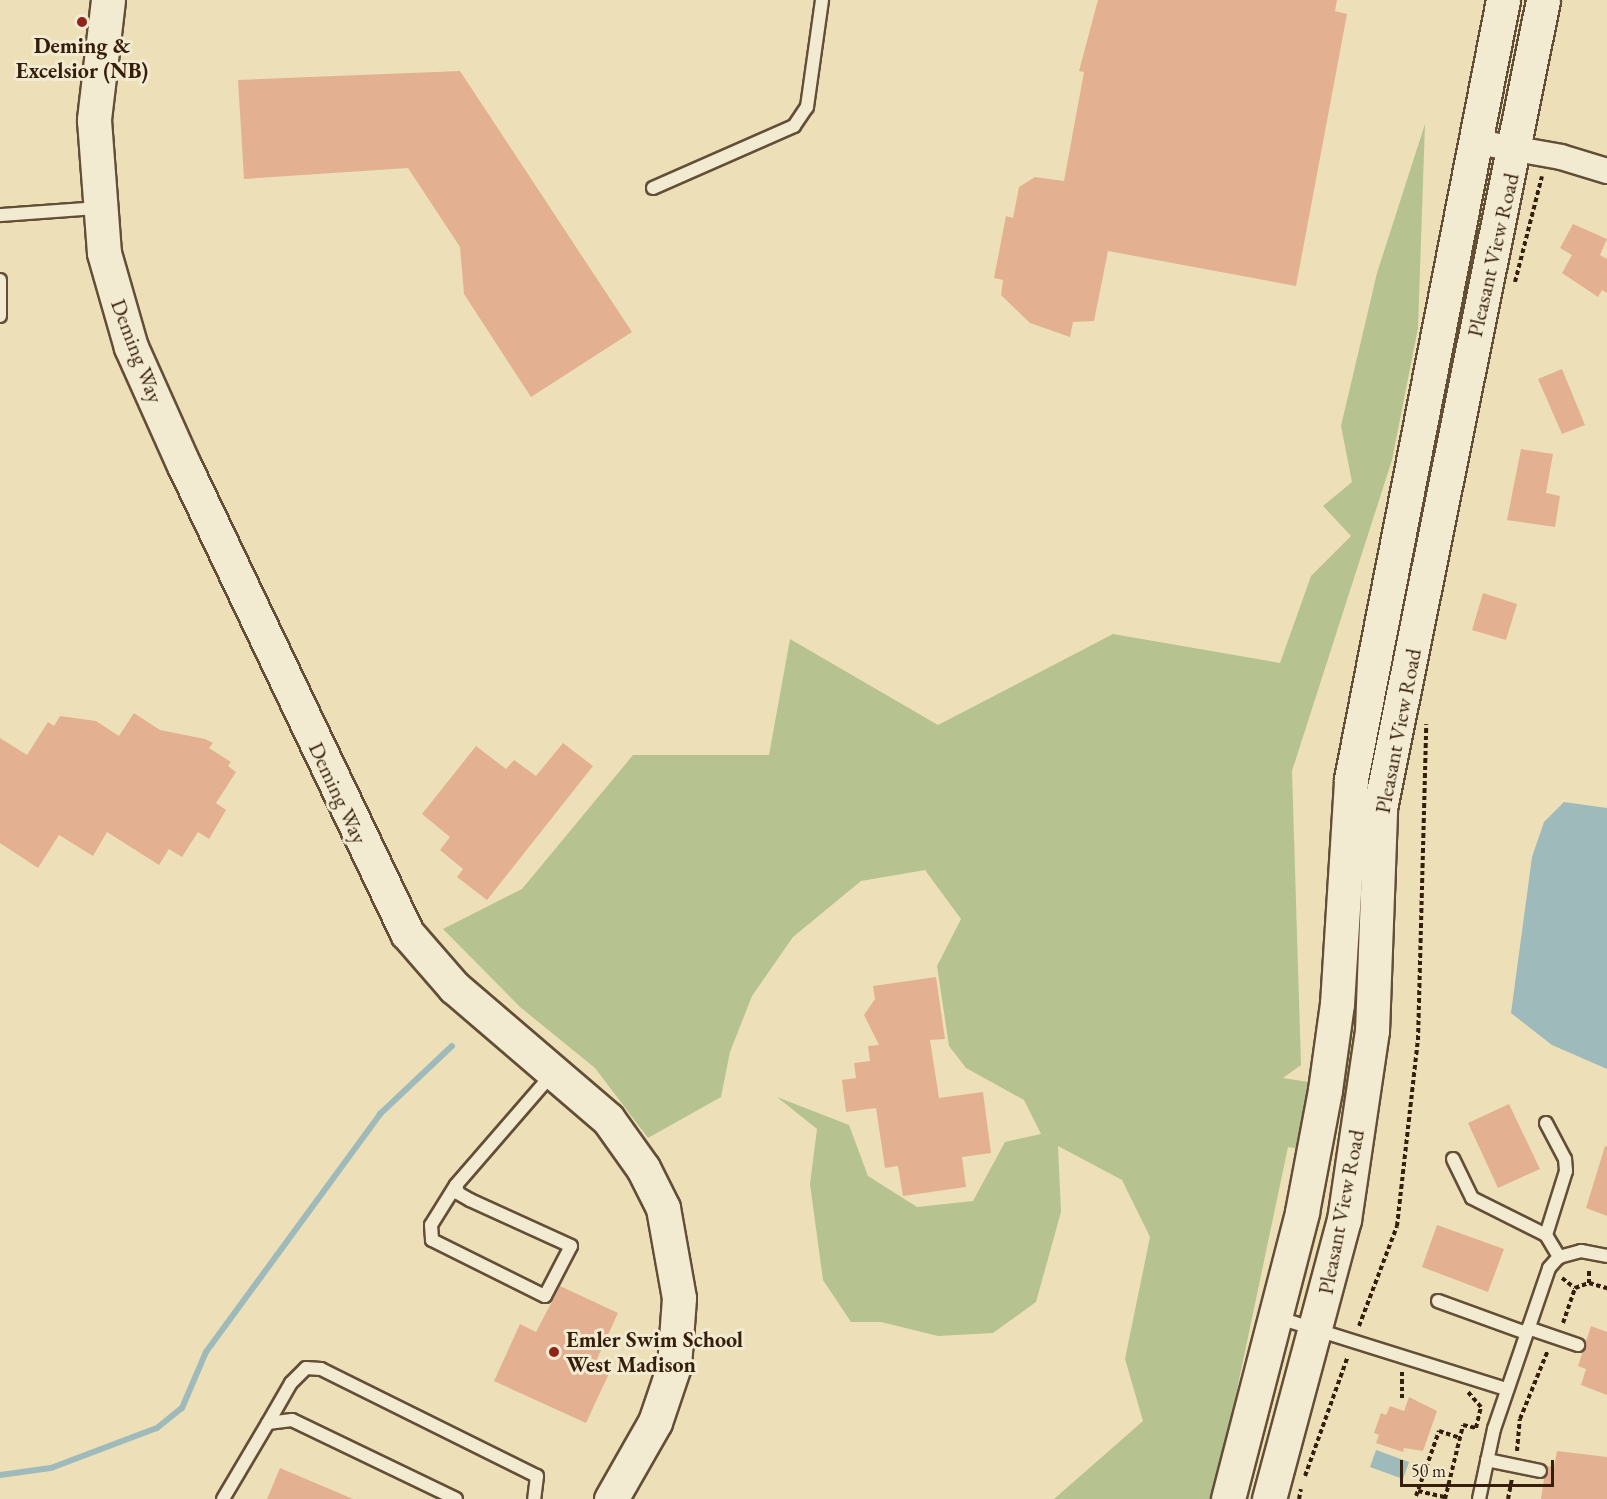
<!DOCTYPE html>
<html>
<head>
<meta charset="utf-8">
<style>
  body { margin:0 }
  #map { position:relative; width:1607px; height:1499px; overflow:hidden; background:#ede0b8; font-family:"EB Garamond",serif }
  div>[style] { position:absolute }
  .green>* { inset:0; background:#b6c390 }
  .water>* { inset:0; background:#9ebaba }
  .stream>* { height:6px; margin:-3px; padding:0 3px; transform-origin:3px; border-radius:3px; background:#9ebaba }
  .building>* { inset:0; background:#e3b191 }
  .path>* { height:4px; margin-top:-2px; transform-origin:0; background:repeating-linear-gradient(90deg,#351e0b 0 4.5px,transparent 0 7.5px) }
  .roads { filter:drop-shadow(2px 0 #634e36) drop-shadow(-2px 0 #634e36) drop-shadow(0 2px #634e36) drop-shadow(0 -2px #634e36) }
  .lane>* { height:12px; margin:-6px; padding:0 6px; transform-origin:6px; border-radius:6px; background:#f3ebd1 }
  .street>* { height:24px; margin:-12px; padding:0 12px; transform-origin:12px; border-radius:12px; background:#f3ebd1 }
  .secondary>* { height:33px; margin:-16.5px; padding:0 16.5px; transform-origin:16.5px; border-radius:16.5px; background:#f3ebd1 }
  .dots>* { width:16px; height:16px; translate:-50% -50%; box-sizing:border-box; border:3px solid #f3ebd1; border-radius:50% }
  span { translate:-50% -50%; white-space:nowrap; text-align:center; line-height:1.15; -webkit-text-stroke:6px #f3ebd1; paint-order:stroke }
  .poi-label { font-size:22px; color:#351e0b; font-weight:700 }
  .left { translate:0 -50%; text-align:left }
  .street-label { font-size:22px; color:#351e0b }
  .scale { position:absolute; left:1400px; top:1460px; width:154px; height:27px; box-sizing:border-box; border:3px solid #351e0b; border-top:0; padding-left:8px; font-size:18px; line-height:21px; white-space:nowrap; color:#351e0b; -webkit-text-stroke:4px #f3ebd1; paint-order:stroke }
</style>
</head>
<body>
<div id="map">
  <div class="green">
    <i style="clip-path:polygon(1425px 124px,1418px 328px,1392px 460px,1292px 771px,1301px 1065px,1283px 1078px,1315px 1083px,1302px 1149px,1288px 1147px,1214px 1499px,1054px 1499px,1143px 1421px,1125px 1359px,1150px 1237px,1122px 1180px,1058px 1146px,1061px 1212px,1036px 1302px,993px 1333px,938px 1336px,881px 1322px,851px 1322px,823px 1280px,810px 1184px,817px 1129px,777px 1097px,849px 1125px,868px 1176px,917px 1207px,973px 1201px,1005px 1142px,1041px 1134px,1024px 1100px,966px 1068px,949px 1046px,937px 966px,961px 919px,925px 870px,861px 881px,793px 937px,752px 996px,730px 1052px,721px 1097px,648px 1138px,595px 1068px,520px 1007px,443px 929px,522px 889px,633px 755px,769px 755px,790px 639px,938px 725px,1113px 634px,1280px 663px,1311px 576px,1351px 536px,1323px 506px,1352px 482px,1341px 426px,1377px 273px)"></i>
  </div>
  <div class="water">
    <i style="clip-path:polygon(1564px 802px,1607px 808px,1607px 1069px,1552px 1045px,1511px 1013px,1532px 857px,1544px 822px)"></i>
    <i style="clip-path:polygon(1376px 1450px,1409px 1462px,1403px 1479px,1370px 1467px)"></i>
  </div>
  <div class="stream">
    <i style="left:0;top:1475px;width:51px;rotate:-7.8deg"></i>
    <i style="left:51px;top:1468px;width:113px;rotate:-20.7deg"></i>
    <i style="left:157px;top:1428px;width:32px;rotate:-39deg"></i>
    <i style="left:182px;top:1408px;width:61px;rotate:-66.8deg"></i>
    <i style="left:206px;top:1352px;width:295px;rotate:-53.8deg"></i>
    <i style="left:380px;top:1114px;width:99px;rotate:-43.4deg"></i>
  </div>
  <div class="building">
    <i style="clip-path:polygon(1098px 0,1337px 0,1335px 11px,1347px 14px,1296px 286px,1108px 251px,1094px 321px,1073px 322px,1070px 337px,1030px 323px,1001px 295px,1003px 280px,994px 278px,1006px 216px,1013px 218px,1019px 187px,1035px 177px,1064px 181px,1084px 72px,1079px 71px)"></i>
    <i style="clip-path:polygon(460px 71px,632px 332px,531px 397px,464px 294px,460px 247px,408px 168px,244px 179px,238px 80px)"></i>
    <i style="clip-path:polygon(1573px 224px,1607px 239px,1600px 255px,1607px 259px,1607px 293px,1602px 290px,1598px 297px,1562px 273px,1572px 255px,1560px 248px)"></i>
    <i style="clip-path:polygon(1562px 369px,1585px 425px,1562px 434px,1538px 379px)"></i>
    <i style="clip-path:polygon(1521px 449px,1553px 454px,1546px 493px,1560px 496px,1555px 527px,1507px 520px)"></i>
    <i style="clip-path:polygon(1483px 593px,1517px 604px,1506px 640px,1472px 630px)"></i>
    <i style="clip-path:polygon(134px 713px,160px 730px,205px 739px,213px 743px,209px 748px,231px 762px,228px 766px,236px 772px,216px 803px,226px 810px,209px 839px,198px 832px,182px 857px,169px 849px,159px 865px,107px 832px,93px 856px,59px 835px,38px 868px,0 843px,0 738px,27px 755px,48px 722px,54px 726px,60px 716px,96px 721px,119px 736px)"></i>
    <i style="clip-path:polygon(563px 743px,593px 766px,487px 900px,457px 877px,463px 869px,440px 850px,450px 837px,422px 814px,476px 746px,506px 769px,514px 760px,536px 776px)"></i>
    <i style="clip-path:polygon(936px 977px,945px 1039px,930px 1040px,939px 1098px,983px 1092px,991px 1153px,962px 1157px,966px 1187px,903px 1196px,898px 1166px,885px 1168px,876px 1108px,846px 1112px,842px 1080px,856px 1078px,854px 1063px,870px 1061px,868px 1046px,879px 1045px,864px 1015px,875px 999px,873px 986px)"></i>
    <i style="clip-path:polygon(1509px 1104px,1540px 1169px,1498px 1188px,1468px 1123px)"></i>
    <i style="clip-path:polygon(1605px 1146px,1607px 1147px,1607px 1216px,1586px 1208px)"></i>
    <i style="clip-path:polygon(1437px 1225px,1504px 1249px,1488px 1292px,1422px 1267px)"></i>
    <i style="clip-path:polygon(560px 1286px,618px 1313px,597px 1359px,612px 1367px,586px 1423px,494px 1381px,520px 1324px,536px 1332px)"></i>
    <i style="clip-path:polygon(1591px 1326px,1607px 1332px,1607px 1395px,1581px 1385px,1586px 1369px,1578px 1366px)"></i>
    <i style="clip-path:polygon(1409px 1397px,1437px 1411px,1423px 1451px,1404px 1448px,1403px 1452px,1376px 1443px,1379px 1435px,1374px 1433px,1381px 1413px,1386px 1415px,1390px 1406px,1404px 1411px)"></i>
    <i style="clip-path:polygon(1557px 1451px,1607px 1457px,1607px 1499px,1541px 1499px,1546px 1466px,1554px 1467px)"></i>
    <i style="clip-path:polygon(280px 1468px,353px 1499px,267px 1499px)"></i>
  </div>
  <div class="path">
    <i style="left:1515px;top:282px;width:109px;rotate:-75.7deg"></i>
    <i style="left:1562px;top:1278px;width:16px;rotate:38deg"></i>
    <i style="left:1589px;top:1283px;width:14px;rotate:-90deg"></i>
    <i style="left:1563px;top:1323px;width:37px;rotate:-71deg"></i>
    <i style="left:1575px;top:1288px;width:15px;rotate:-20deg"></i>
    <i style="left:1589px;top:1283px;width:19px;rotate:16deg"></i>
    <i style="left:1359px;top:1326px;width:107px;rotate:-69.2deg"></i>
    <i style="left:1397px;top:1226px;width:187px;rotate:-83.6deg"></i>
    <i style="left:1418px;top:1040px;width:316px;rotate:-88.5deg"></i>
    <i style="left:1402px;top:1372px;width:26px;rotate:90deg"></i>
    <i style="left:1517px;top:1451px;width:32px;rotate:-85deg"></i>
    <i style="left:1520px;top:1419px;width:74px;rotate:-67.9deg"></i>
    <i style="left:1305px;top:1476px;width:127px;rotate:-70.3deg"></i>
    <i style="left:1418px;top:1491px;width:28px;rotate:13deg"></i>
    <i style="left:1416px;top:1496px;width:69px;rotate:-70.5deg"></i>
    <i style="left:1439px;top:1431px;width:22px;rotate:18deg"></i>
    <i style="left:1299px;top:1499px;width:10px;rotate:-79deg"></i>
    <i style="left:1445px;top:1499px;width:76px;rotate:-76.3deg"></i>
    <i style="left:1463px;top:1425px;width:13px;rotate:13deg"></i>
    <i style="left:1476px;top:1428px;width:22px;rotate:-77deg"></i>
    <i style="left:1481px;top:1407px;width:20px;rotate:-131deg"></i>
    <i style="left:1508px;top:1499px;width:20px;rotate:-79deg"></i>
  </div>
  <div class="roads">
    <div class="lane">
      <i style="left:653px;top:188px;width:154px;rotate:-23.7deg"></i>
      <i style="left:794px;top:126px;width:23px;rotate:-56deg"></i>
      <i style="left:807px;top:107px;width:108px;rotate:-82deg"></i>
      <i style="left:0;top:215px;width:97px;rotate:-4.1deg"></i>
      <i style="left:0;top:280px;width:36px;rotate:90deg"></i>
      <i style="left:1546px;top:1123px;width:41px;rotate:62.2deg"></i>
      <i style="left:1565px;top:1159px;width:12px;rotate:85deg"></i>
      <i style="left:1566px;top:1171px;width:67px;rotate:107.4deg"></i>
      <i style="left:1453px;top:1159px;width:43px;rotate:64deg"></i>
      <i style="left:1472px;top:1198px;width:83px;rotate:26.6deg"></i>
      <i style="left:1546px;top:1235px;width:26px;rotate:59deg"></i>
      <i style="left:456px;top:1185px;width:47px;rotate:122deg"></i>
      <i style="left:431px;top:1225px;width:15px;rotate:86deg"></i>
      <i style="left:432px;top:1240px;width:126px;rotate:26.4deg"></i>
      <i style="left:545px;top:1296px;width:56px;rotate:-62.5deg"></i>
      <i style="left:571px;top:1246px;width:111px;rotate:-155.5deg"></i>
      <i style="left:470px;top:1200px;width:14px;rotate:-150deg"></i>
      <i style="left:458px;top:1193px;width:8px;rotate:-104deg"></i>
      <i style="left:456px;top:1185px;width:147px;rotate:-49.1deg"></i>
      <i style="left:1438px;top:1301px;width:94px;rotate:20deg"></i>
      <i style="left:1276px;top:1317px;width:241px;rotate:17.4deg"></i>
      <i style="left:1528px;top:1328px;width:53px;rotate:18.8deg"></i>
      <i style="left:268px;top:1423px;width:46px;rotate:-60.1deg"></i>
      <i style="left:291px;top:1383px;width:21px;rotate:-45deg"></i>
      <i style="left:306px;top:1368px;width:15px;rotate:4deg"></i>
      <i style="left:321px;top:1369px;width:241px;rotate:26.4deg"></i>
      <i style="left:537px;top:1476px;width:23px;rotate:97deg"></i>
      <i style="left:1487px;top:1460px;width:54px;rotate:11.7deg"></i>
      <i style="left:223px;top:1499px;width:88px;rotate:-59.4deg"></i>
      <i style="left:268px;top:1423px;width:24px;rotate:-7deg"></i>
      <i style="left:292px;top:1420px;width:182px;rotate:25.7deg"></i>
      <i style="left:1479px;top:1499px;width:72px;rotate:-77.9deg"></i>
      <i style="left:1494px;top:1429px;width:170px;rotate:-71.1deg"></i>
      <i style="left:1549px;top:1268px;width:15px;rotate:-48deg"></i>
      <i style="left:1559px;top:1257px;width:23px;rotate:-15deg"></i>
      <i style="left:1581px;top:1251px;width:26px;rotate:11deg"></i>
    </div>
    <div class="street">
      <i style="left:1477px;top:142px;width:85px;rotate:10.1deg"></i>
      <i style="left:1561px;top:157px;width:48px;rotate:16.9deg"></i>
    </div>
    <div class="secondary">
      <i style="left:108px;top:0;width:121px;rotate:96.7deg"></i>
      <i style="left:94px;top:120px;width:133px;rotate:85.7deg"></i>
      <i style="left:104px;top:253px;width:98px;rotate:74deg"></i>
      <i style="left:131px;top:347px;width:127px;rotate:65.9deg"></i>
      <i style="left:183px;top:463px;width:521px;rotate:64.52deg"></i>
      <i style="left:407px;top:933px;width:72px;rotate:49deg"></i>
      <i style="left:454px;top:987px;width:203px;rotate:40.6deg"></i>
      <i style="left:608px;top:1119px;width:60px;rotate:54.5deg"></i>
      <i style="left:643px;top:1168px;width:45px;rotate:63.4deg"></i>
      <i style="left:663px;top:1208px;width:91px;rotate:79.9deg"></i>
      <i style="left:679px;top:1298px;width:68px;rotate:94.2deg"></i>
      <i style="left:674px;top:1366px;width:59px;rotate:108.7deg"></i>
      <i style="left:655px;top:1422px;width:89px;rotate:119.7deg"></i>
      <i style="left:1228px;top:1499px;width:296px;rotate:-75.5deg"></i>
      <i style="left:1302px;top:1212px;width:124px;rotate:-79.3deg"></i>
      <i style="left:1325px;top:1090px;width:87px;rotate:-82.1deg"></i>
      <i style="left:1337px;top:1004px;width:225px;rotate:-86.4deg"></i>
      <i style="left:1351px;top:779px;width:794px;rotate:-78.96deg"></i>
      <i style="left:1269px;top:1499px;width:289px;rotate:-75deg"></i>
      <i style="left:1344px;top:1220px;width:191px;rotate:-81.6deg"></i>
      <i style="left:1372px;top:1031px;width:223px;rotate:-87.9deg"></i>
      <i style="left:1380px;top:808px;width:824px;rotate:-78.59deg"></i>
    </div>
  </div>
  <div class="dots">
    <i style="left:82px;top:22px;background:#8f2418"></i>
    <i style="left:554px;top:1352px;background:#8f2418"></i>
  </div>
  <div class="poi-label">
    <span style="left:82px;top:58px">Deming &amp;<br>Excelsior (NB)</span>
    <span class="left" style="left:566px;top:1352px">Emler Swim School<br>West Madison</span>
  </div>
  <div class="street-label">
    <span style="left:1493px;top:255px;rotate:-77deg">Pleasant View Road</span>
    <span style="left:137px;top:351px;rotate:69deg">Deming Way</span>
    <span style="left:1398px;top:731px;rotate:-79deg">Pleasant View Road</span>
    <span style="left:338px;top:793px;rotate:65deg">Deming Way</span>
    <span style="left:1341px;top:1212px;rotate:-79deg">Pleasant View Road</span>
  </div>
  <div class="scale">50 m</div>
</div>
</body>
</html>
